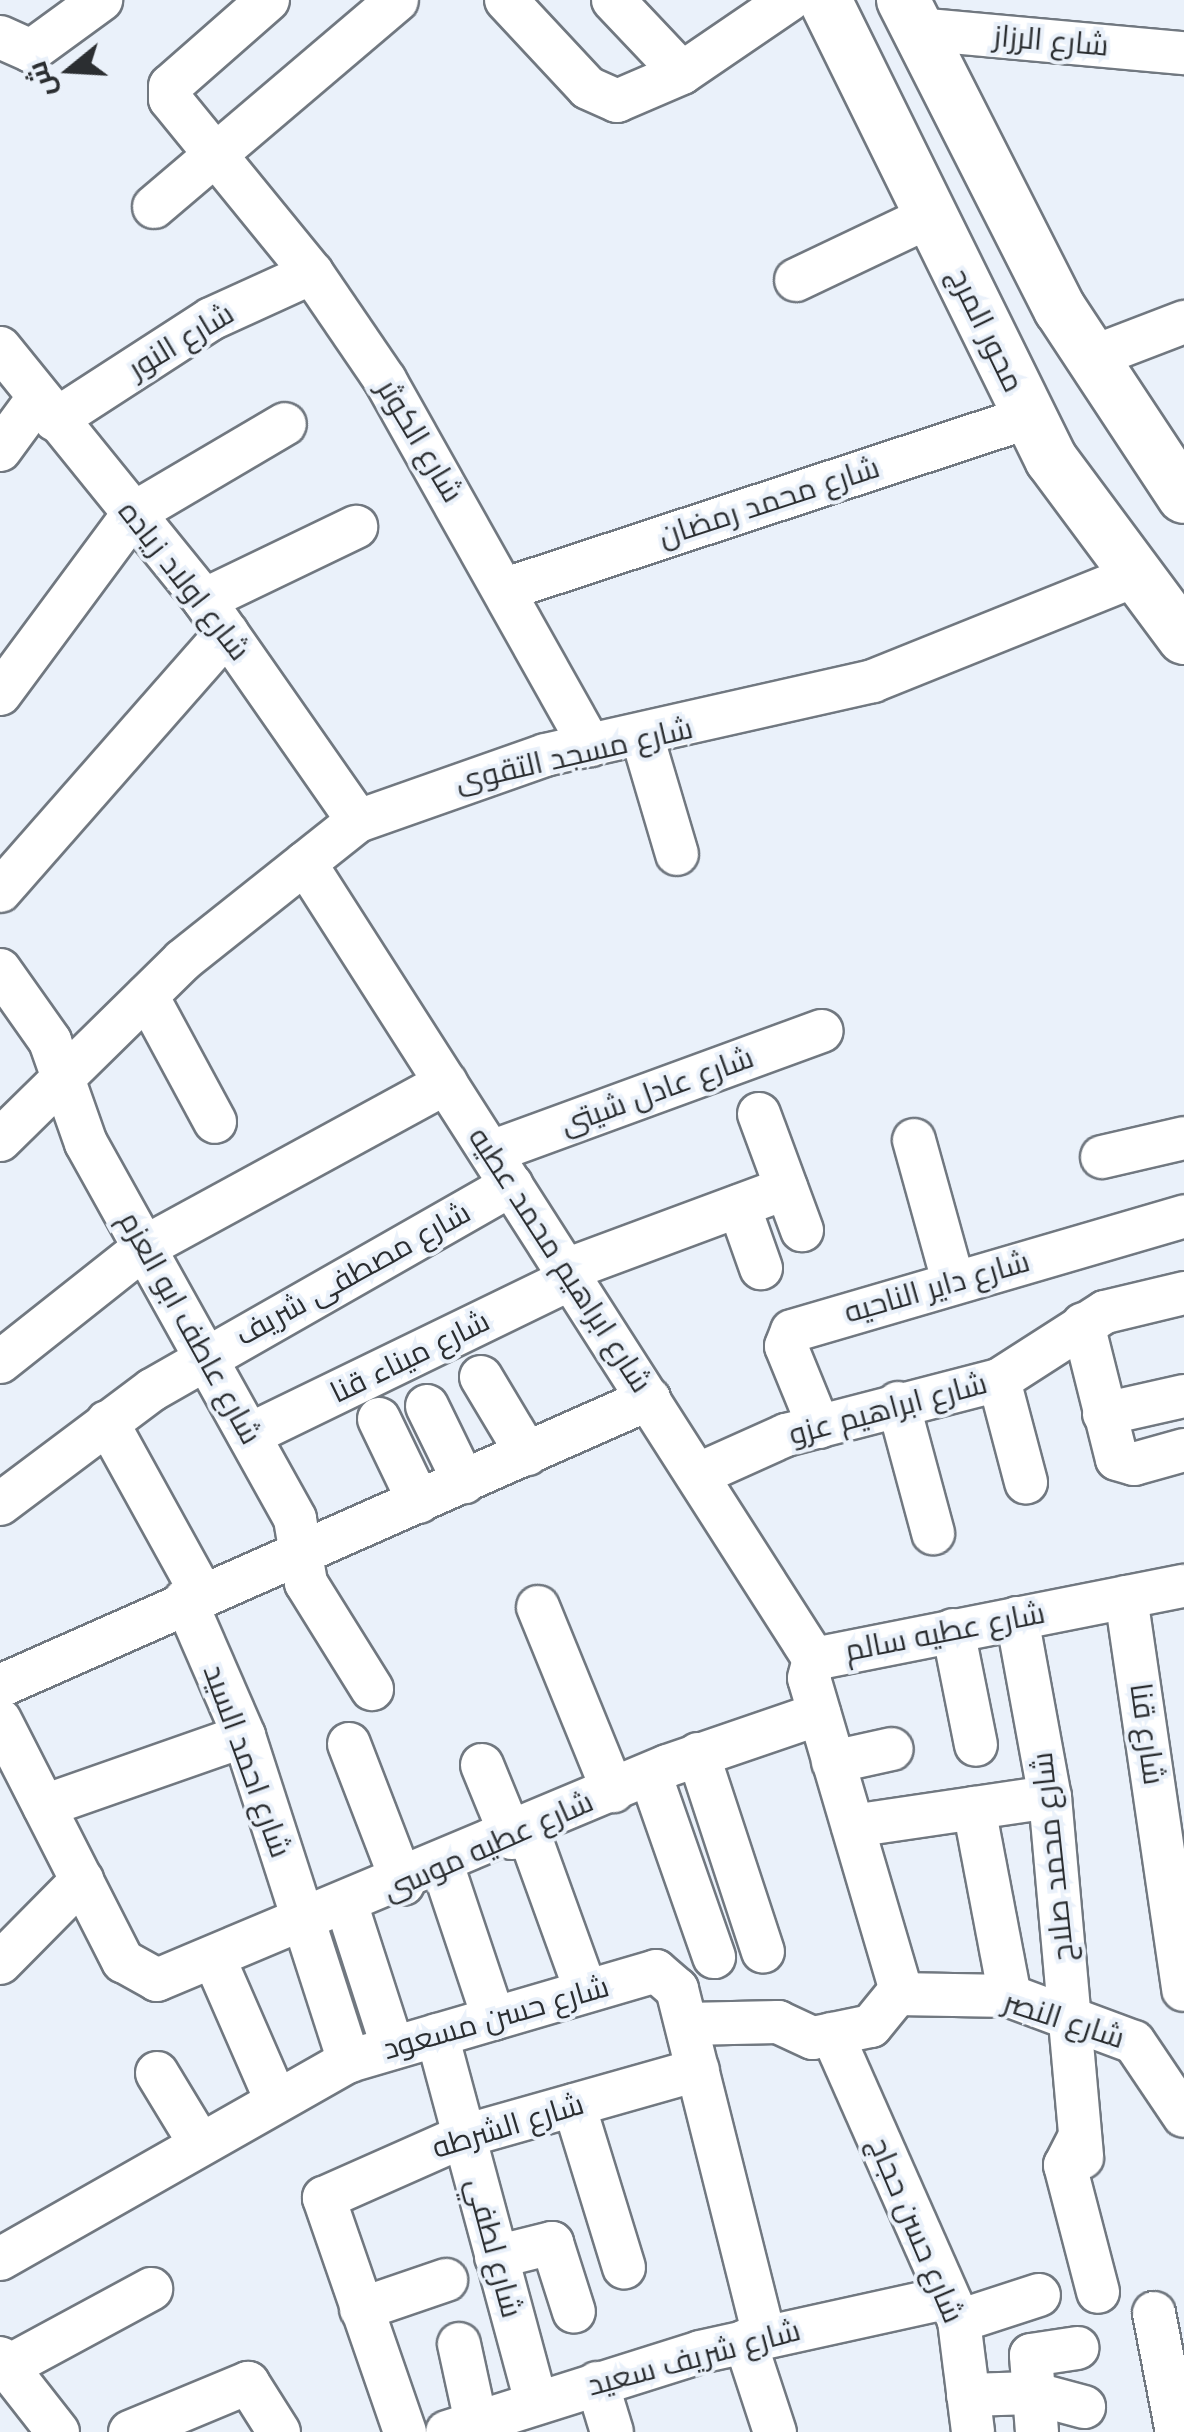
<!DOCTYPE html>
<html>
<head>
<meta charset="utf-8">
<style>
  body { margin:0 }
  #map { position:relative; width:1184px; height:2432px; overflow:hidden; background:#eaf1fa; font-family:Helvetica,Cairo,sans-serif }
  div>[style] { position:absolute }
  .roads { filter:drop-shadow(2px 0 #717880) drop-shadow(-2px 0 #717880) drop-shadow(0 2px #717880) drop-shadow(0 -2px #717880) }
  .minor>* { height:42px; margin:-21px; padding:0 21px; transform-origin:21px; border-radius:21px; background:#fff }
  .major>* { height:52px; margin:-26px; padding:0 26px; transform-origin:26px; border-radius:26px; background:#fff }
  span { translate:-50% -50%; white-space:nowrap; text-align:center; line-height:1.15; -webkit-text-stroke:8px #eaf1fa; paint-order:stroke }
  .street-label { font-size:30px; color:#2b2e31 }
  .north { position:absolute; left:20px; top:20px; width:100px; height:100px; -webkit-text-stroke:8px #eaf1fa; paint-order:stroke; rotate:252deg; font-size:28px; font-weight:700; line-height:40px; text-align:center; color:#2b2e31 }
  .north::after { content:''; display:block; margin:auto; width:35px; height:45px; background:#2b2e31; clip-path:polygon(50% 0,100% 100%,50% 72%,0 100%) }
</style>
</head>
<body>
<div id="map">
  <div class="roads">
    <div class="minor">
      <i style="left:268px;top:0;width:130px;rotate:138.7deg"></i>
      <i style="left:170px;top:86px;width:13px;rotate:90deg"></i>
      <i style="left:170px;top:99px;width:225px;rotate:50.8deg"></i>
      <i style="left:312px;top:273px;width:130px;rotate:55.7deg"></i>
      <i style="left:385px;top:380px;width:419px;rotate:60.7deg"></i>
      <i style="left:506px;top:0;width:120px;rotate:47deg"></i>
      <i style="left:588px;top:88px;width:32px;rotate:24deg"></i>
      <i style="left:617px;top:101px;width:71px;rotate:-23.3deg"></i>
      <i style="left:682px;top:73px;width:130px;rotate:-34.3deg"></i>
      <i style="left:613px;top:0;width:100px;rotate:46.6deg"></i>
      <i style="left:918px;top:29px;width:267px;rotate:5.2deg"></i>
      <i style="left:0;top:37px;width:34px;rotate:24deg"></i>
      <i style="left:31px;top:51px;width:87px;rotate:-36.1deg"></i>
      <i style="left:154px;top:207px;width:319px;rotate:-40.4deg"></i>
      <i style="left:796px;top:280px;width:149px;rotate:-25.4deg"></i>
      <i style="left:0;top:348px;width:324px;rotate:51deg"></i>
      <i style="left:204px;top:600px;width:269px;rotate:55.1deg"></i>
      <i style="left:1090px;top:358px;width:101px;rotate:-21deg"></i>
      <i style="left:55px;top:420px;width:186px;rotate:-32.9deg"></i>
      <i style="left:211px;top:319px;width:111px;rotate:-24.5deg"></i>
      <i style="left:0;top:450px;width:64px;rotate:-53.8deg"></i>
      <i style="left:509px;top:588px;width:547px;rotate:-18.2deg"></i>
      <i style="left:204px;top:600px;width:169px;rotate:-25.7deg"></i>
      <i style="left:0;top:694px;width:225px;rotate:-53.5deg"></i>
      <i style="left:134px;top:513px;width:175px;rotate:-30.5deg"></i>
      <i style="left:642px;top:736px;width:123px;rotate:73.5deg"></i>
      <i style="left:305px;top:863px;width:945px;rotate:57.4deg"></i>
      <i style="left:0;top:891px;width:344px;rotate:-48.7deg"></i>
      <i style="left:0;top:970px;width:87px;rotate:54.8deg"></i>
      <i style="left:50px;top:1041px;width:108px;rotate:70.6deg"></i>
      <i style="left:86px;top:1143px;width:430px;rotate:60.9deg"></i>
      <i style="left:295px;top:1519px;width:65px;rotate:80.2deg"></i>
      <i style="left:306px;top:1583px;width:125px;rotate:58.1deg"></i>
      <i style="left:147px;top:996px;width:143px;rotate:61.6deg"></i>
      <i style="left:759px;top:1114px;width:124px;rotate:69.7deg"></i>
      <i style="left:0;top:1140px;width:257px;rotate:-44.5deg"></i>
      <i style="left:183px;top:960px;width:223px;rotate:-38.5deg"></i>
      <i style="left:358px;top:821px;width:198px;rotate:-19.4deg"></i>
      <i style="left:545px;top:755px;width:336px;rotate:-12.7deg"></i>
      <i style="left:873px;top:681px;width:279px;rotate:-21.9deg"></i>
      <i style="left:914px;top:1140px;width:146px;rotate:74.5deg"></i>
      <i style="left:491px;top:1152px;width:352px;rotate:-20.1deg"></i>
      <i style="left:1102px;top:1157px;width:84px;rotate:-13deg"></i>
      <i style="left:739px;top:1206px;width:66px;rotate:70.5deg"></i>
      <i style="left:566px;top:1270px;width:235px;rotate:-20.4deg"></i>
      <i style="left:1083px;top:1324px;width:139px;rotate:75.9deg"></i>
      <i style="left:1117px;top:1459px;width:18px;rotate:16deg"></i>
      <i style="left:1134px;top:1464px;width:52px;rotate:-15.6deg"></i>
      <i style="left:0;top:1362px;width:185px;rotate:-38.4deg"></i>
      <i style="left:145px;top:1247px;width:343px;rotate:-28.6deg"></i>
      <i style="left:481px;top:1377px;width:90px;rotate:59.1deg"></i>
      <i style="left:999px;top:1380px;width:106px;rotate:75.2deg"></i>
      <i style="left:898px;top:1403px;width:135px;rotate:74.9deg"></i>
      <i style="left:427px;top:1406px;width:85px;rotate:64deg"></i>
      <i style="left:1104px;top:1414px;width:82px;rotate:-12.7deg"></i>
      <i style="left:379px;top:1419px;width:92px;rotate:64.3deg"></i>
      <i style="left:107px;top:1422px;width:194px;rotate:61.1deg"></i>
      <i style="left:819px;top:1427px;width:87px;rotate:-112.2deg"></i>
      <i style="left:786px;top:1346px;width:16px;rotate:-68deg"></i>
      <i style="left:792px;top:1331px;width:409px;rotate:-16.3deg"></i>
      <i style="left:249px;top:1435px;width:359px;rotate:-25.9deg"></i>
      <i style="left:697px;top:1475px;width:98px;rotate:-24.2deg"></i>
      <i style="left:786px;top:1435px;width:220px;rotate:-14.5deg"></i>
      <i style="left:999px;top:1380px;width:126px;rotate:-32.7deg"></i>
      <i style="left:1105px;top:1312px;width:81px;rotate:-13.5deg"></i>
      <i style="left:0;top:1504px;width:190px;rotate:-36.9deg"></i>
      <i style="left:152px;top:1390px;width:414px;rotate:-29.7deg"></i>
      <i style="left:1126px;top:1597px;width:397px;rotate:81.7deg"></i>
      <i style="left:185px;top:1600px;width:148px;rotate:66.5deg"></i>
      <i style="left:244px;top:1736px;width:342px;rotate:72.1deg"></i>
      <i style="left:538px;top:1607px;width:199px;rotate:67.8deg"></i>
      <i style="left:1017px;top:1618px;width:182px;rotate:79.6deg"></i>
      <i style="left:1050px;top:1797px;width:362px;rotate:84.9deg"></i>
      <i style="left:953px;top:1630px;width:117px;rotate:78.7deg"></i>
      <i style="left:0;top:1686px;width:710px;rotate:-23.86deg"></i>
      <i style="left:0;top:1720px;width:271px;rotate:63deg"></i>
      <i style="left:123px;top:1961px;width:39px;rotate:29deg"></i>
      <i style="left:157px;top:1980px;width:553px;rotate:-22.76deg"></i>
      <i style="left:667px;top:1766px;width:161px;rotate:-18.9deg"></i>
      <i style="left:349px;top:1744px;width:150px;rotate:68.9deg"></i>
      <i style="left:698px;top:1754px;width:208px;rotate:71.8deg"></i>
      <i style="left:833px;top:1762px;width:60px;rotate:-12.4deg"></i>
      <i style="left:482px;top:1765px;width:79px;rotate:67.7deg"></i>
      <i style="left:650px;top:1774px;width:194px;rotate:70.7deg"></i>
      <i style="left:44px;top:1806px;width:212px;rotate:-19.3deg"></i>
      <i style="left:974px;top:1808px;width:191px;rotate:79.2deg"></i>
      <i style="left:853px;top:1826px;width:199px;rotate:-8.4deg"></i>
      <i style="left:528px;top:1831px;width:170px;rotate:70.1deg"></i>
      <i style="left:443px;top:1867px;width:160px;rotate:71.5deg"></i>
      <i style="left:347px;top:1906px;width:149px;rotate:72.1deg"></i>
      <i style="left:214px;top:1958px;width:155px;rotate:66.4deg"></i>
      <i style="left:0;top:1963px;width:117px;rotate:-45.3deg"></i>
      <i style="left:902px;top:1994px;width:329px;rotate:-106.4deg"></i>
      <i style="left:809px;top:1678px;width:20px;rotate:-75deg"></i>
      <i style="left:814px;top:1659px;width:377px;rotate:-11.2deg"></i>
      <i style="left:687px;top:2024px;width:91px;rotate:-1.3deg"></i>
      <i style="left:778px;top:2022px;width:38px;rotate:25deg"></i>
      <i style="left:813px;top:2038px;width:59px;rotate:-11.7deg"></i>
      <i style="left:871px;top:2026px;width:41px;rotate:-50.9deg"></i>
      <i style="left:897px;top:1994px;width:113px;rotate:1deg"></i>
      <i style="left:1010px;top:1996px;width:132px;rotate:20.4deg"></i>
      <i style="left:1134px;top:2042px;width:89px;rotate:56deg"></i>
      <i style="left:832px;top:2034px;width:314px;rotate:66.1deg"></i>
      <i style="left:959px;top:2321px;width:112px;rotate:82.8deg"></i>
      <i style="left:437px;top:2035px;width:381px;rotate:74.9deg"></i>
      <i style="left:157px;top:2073px;width:83px;rotate:58.8deg"></i>
      <i style="left:574px;top:2105px;width:170px;rotate:72.9deg"></i>
      <i style="left:1080px;top:2136px;width:33px;rotate:117deg"></i>
      <i style="left:1065px;top:2165px;width:131px;rotate:75.4deg"></i>
      <i style="left:496px;top:2257px;width:58px;rotate:-14deg"></i>
      <i style="left:552px;top:2243px;width:72px;rotate:72.3deg"></i>
      <i style="left:0;top:2259px;width:401px;rotate:-29.6deg"></i>
      <i style="left:349px;top:2061px;width:320px;rotate:-16.3deg"></i>
      <i style="left:656px;top:1971px;width:28px;rotate:41deg"></i>
      <i style="left:677px;top:1989px;width:358px;rotate:75.9deg"></i>
      <i style="left:361px;top:2309px;width:90px;rotate:-18.8deg"></i>
      <i style="left:1154px;top:2313px;width:121px;rotate:79.1deg"></i>
      <i style="left:959px;top:2321px;width:84px;rotate:-18deg"></i>
      <i style="left:745px;top:2341px;width:96px;rotate:71.8deg"></i>
      <i style="left:459px;top:2344px;width:80px;rotate:77.7deg"></i>
      <i style="left:0;top:2358px;width:94px;rotate:51.9deg"></i>
      <i style="left:7px;top:2367px;width:164px;rotate:-28.4deg"></i>
      <i style="left:597px;top:2383px;width:51px;rotate:73deg"></i>
      <i style="left:968px;top:2395px;width:64px;rotate:-1.8deg"></i>
      <i style="left:1032px;top:2393px;width:54px;rotate:15.1deg"></i>
      <i style="left:130px;top:2432px;width:128px;rotate:-22.6deg"></i>
      <i style="left:248px;top:2383px;width:58px;rotate:57.7deg"></i>
      <i style="left:405px;top:2432px;width:248px;rotate:-109.1deg"></i>
      <i style="left:324px;top:2198px;width:153px;rotate:-23.9deg"></i>
      <i style="left:464px;top:2136px;width:243px;rotate:-15.8deg"></i>
      <i style="left:447px;top:2432px;width:265px;rotate:-17.5deg"></i>
      <i style="left:700px;top:2352px;width:251px;rotate:-12.4deg"></i>
      <i style="left:1037px;top:2432px;width:77px;rotate:-94.5deg"></i>
      <i style="left:1031px;top:2355px;width:47px;rotate:-8.7deg"></i>
    </div>
    <div class="major">
      <i style="left:825px;top:0;width:512px;rotate:63.79deg"></i>
      <i style="left:1051px;top:459px;width:223px;rotate:53.4deg"></i>
      <i style="left:903px;top:0;width:347px;rotate:63.1deg"></i>
      <i style="left:1060px;top:309px;width:225px;rotate:56.6deg"></i>
    </div>
  </div>
  <div class="street-label">
    <span style="left:1051px;top:41px;rotate:5deg">شارع الرزاز</span>
    <span style="left:986px;top:330px;rotate:64deg">محور المرج</span>
    <span style="left:181px;top:341px;rotate:-31deg">شارع النور</span>
    <span style="left:420px;top:441px;rotate:59deg">شارع الكوثر</span>
    <span style="left:769px;top:502px;rotate:-18deg">شارع محمد رمضان</span>
    <span style="left:184px;top:581px;rotate:52deg">شارع اولاد زياده</span>
    <span style="left:574px;top:755px;rotate:-13deg">شارع مسجد التقوى</span>
    <span style="left:657px;top:1091px;rotate:-20deg">شارع عادل شيتى</span>
    <span style="left:560px;top:1260px;rotate:57deg">شارع ابراهيم محمد عطيه</span>
    <span style="left:353px;top:1274px;rotate:-29deg">شارع مصطفى شريف</span>
    <span style="left:937px;top:1287px;rotate:-16deg">شارع داير الناحيه</span>
    <span style="left:190px;top:1328px;rotate:61deg">شارع عاطف ابو العزم</span>
    <span style="left:410px;top:1357px;rotate:-26deg">شارع ميناء قنا</span>
    <span style="left:888px;top:1409px;rotate:-15deg">شارع ابراهيم عزو</span>
    <span style="left:945px;top:1632px;rotate:-11deg">شارع عطيه سالم</span>
    <span style="left:1147px;top:1734px;rotate:82deg">شارع قنا</span>
    <span style="left:247px;top:1761px;rotate:70deg">شارع احمد السيد</span>
    <span style="left:488px;top:1846px;rotate:-24deg">شارع عطيه موسى</span>
    <span style="left:1053px;top:1857px;rotate:-96deg">شارع محمد صلاح</span>
    <span style="left:496px;top:2018px;rotate:-16deg">شارع حسن مسعود</span>
    <span style="left:1064px;top:2020px;rotate:18deg">شارع النصر</span>
    <span style="left:508px;top:2126px;rotate:-17deg">شارع الشرطه</span>
    <span style="left:916px;top:2230px;rotate:67deg">شارع حسن حجاج</span>
    <span style="left:494px;top:2248px;rotate:75deg">شارع لطفي</span>
    <span style="left:694px;top:2358px;rotate:-15deg">شارع شريف سعيد</span>
  </div>
  <div class="north">ش</div>
</div>
</body>
</html>
